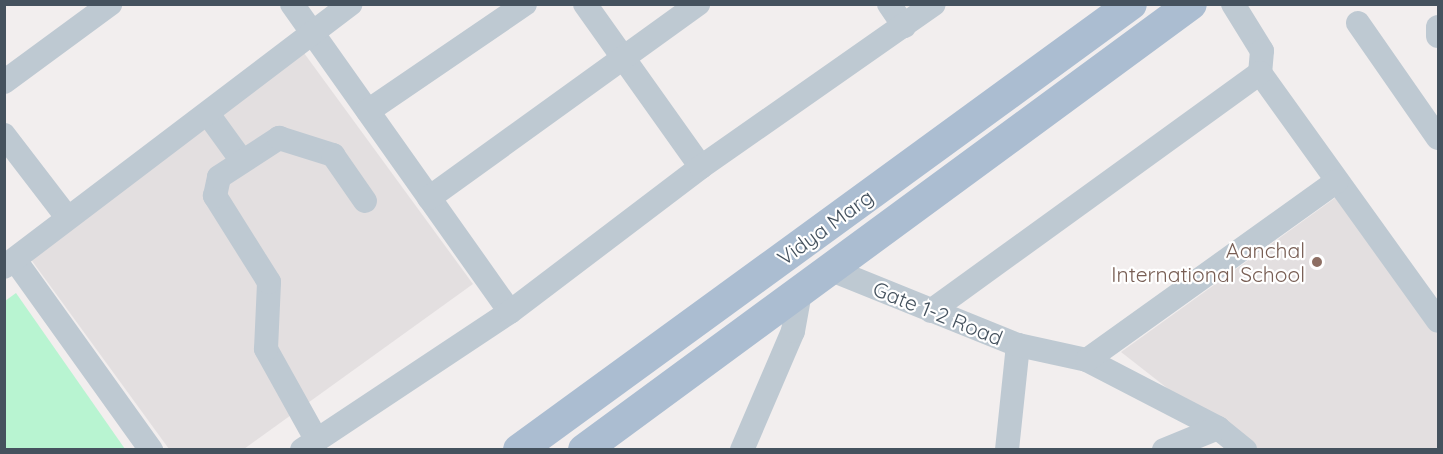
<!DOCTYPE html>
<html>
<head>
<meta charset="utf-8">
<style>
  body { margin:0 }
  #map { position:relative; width:1443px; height:454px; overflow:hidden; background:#f2eeee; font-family:Quicksand,sans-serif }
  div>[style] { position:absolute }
  .education>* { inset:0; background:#e3dfe0 }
  .green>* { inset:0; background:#b8f4d1 }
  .minor>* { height:24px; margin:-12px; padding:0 12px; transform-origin:12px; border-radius:12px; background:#bec9d2 }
  .major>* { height:32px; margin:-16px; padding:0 16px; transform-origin:16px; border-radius:16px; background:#abbdd1 }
  .dots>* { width:16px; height:16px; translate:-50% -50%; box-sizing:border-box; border:3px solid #fff; border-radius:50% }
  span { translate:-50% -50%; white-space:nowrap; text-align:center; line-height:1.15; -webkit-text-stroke:4.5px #fff; paint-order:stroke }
  .street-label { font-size:21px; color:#45525e }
  .education-label { font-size:21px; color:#785e54 }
  .right { translate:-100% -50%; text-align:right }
  .frame { position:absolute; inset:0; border:6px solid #45525e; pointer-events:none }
</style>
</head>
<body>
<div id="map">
  <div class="education">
    <i style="clip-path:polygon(304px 53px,473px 284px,244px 449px,169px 449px,27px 254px)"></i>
    <i style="clip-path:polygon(1339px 195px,1438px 330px,1438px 449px,1245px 449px,1121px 352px)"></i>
  </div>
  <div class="green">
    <i style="clip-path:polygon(16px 293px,125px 449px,5px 449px,5px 301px)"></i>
  </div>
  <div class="minor">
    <i style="left:292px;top:4px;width:377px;rotate:54.7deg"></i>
    <i style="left:585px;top:4px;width:200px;rotate:54.6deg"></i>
    <i style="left:889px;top:4px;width:27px;rotate:56deg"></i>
    <i style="left:1233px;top:4px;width:55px;rotate:58.3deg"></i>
    <i style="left:1262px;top:51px;width:22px;rotate:95deg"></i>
    <i style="left:1260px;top:73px;width:305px;rotate:54.3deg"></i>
    <i style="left:1358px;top:23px;width:140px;rotate:55.2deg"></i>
    <i style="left:1438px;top:27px;width:9px;rotate:90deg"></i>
    <i style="left:4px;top:82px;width:132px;rotate:-36.3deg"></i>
    <i style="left:368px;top:111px;width:190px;rotate:-34.3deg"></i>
    <i style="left:208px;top:114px;width:58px;rotate:54.1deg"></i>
    <i style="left:4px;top:135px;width:103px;rotate:52.5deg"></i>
    <i style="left:429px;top:198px;width:332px;rotate:-35.8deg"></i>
    <i style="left:15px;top:260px;width:234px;rotate:54.4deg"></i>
    <i style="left:4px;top:267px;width:435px;rotate:-37.2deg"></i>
    <i style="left:827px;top:268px;width:206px;rotate:22deg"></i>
    <i style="left:1018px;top:345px;width:106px;rotate:96deg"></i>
    <i style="left:931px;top:311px;width:406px;rotate:-35.9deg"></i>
    <i style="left:1018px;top:345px;width:71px;rotate:12.3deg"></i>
    <i style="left:1087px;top:360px;width:148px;rotate:27.4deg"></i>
    <i style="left:1218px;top:428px;width:35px;rotate:39deg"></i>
    <i style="left:1087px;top:360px;width:307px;rotate:-35.6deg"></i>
    <i style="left:316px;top:439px;width:103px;rotate:-119.1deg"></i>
    <i style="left:266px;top:349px;width:67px;rotate:-87.4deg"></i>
    <i style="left:269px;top:282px;width:102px;rotate:-122.1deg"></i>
    <i style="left:215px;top:196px;width:19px;rotate:-78deg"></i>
    <i style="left:219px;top:177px;width:72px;rotate:-33deg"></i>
    <i style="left:279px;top:138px;width:57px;rotate:17.5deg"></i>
    <i style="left:333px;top:155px;width:56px;rotate:55.2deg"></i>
    <i style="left:302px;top:450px;width:250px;rotate:-33.6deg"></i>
    <i style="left:510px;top:312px;width:240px;rotate:-37.2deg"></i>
    <i style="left:701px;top:167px;width:284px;rotate:-35deg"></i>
    <i style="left:742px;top:450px;width:129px;rotate:-66.8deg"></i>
    <i style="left:793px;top:331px;width:45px;rotate:-79.7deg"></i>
    <i style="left:1164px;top:450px;width:58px;rotate:-22.2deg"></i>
  </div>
  <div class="major">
    <i style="left:519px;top:450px;width:757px;rotate:-36.08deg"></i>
    <i style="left:584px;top:450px;width:753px;rotate:-36.31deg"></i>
  </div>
  <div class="dots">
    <i style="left:1317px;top:262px;background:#8d6e63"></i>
  </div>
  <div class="street-label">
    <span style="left:825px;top:227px;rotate:-36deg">Vidya Marg</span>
    <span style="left:938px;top:313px;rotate:22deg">Gate 1-2 Road</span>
  </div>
  <div class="education-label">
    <span class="right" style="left:1305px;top:262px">Aanchal<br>International School</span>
  </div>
  <div class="frame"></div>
</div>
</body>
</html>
